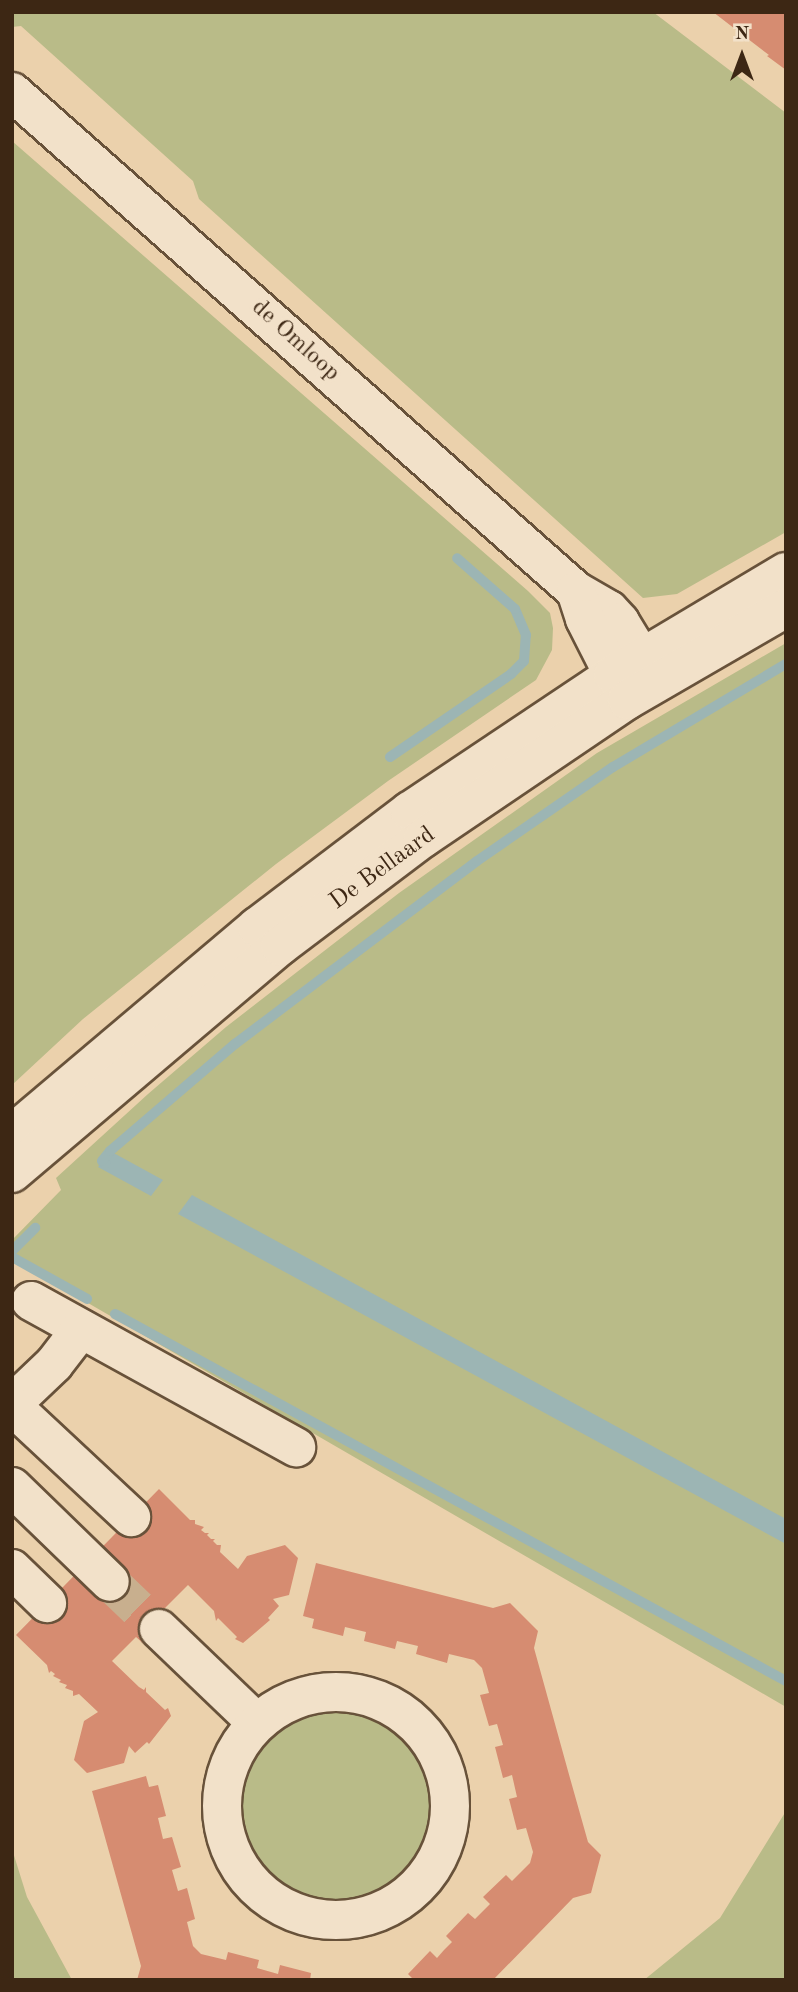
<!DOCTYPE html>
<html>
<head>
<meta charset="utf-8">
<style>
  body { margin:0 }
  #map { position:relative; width:798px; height:1992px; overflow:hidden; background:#ebd1ac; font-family:"Old Standard TT",serif }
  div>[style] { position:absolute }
  .green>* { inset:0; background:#b9bb88 }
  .round { border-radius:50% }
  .water>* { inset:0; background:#9cb5b4 }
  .stream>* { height:10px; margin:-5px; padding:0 5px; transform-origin:5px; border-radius:5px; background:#9cb5b4 }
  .building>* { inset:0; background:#d68c71 }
  .minor-tunnel>* { height:38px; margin-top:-19px; transform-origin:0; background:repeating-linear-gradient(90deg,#c8af8e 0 38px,transparent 0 57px) }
  .roads { filter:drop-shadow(2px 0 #68523a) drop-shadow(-2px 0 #68523a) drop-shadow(0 2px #68523a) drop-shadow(0 -2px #68523a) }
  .minor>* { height:38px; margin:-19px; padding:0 19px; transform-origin:19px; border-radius:19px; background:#f2e1c9 }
  .minor>.ring { margin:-19px; padding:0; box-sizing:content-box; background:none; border:38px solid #f2e1c9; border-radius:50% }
  span { translate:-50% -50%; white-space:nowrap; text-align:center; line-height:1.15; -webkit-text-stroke:7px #f2e1c9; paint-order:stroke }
  .street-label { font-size:24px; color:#3d2714 }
  .frame { position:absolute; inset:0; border:14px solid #3d2714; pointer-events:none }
  .north { position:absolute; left:707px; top:21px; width:70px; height:70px; -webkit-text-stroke:5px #f2e1c9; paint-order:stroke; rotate:0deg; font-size:19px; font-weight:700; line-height:28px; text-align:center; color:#3d2714 }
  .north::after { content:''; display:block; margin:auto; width:24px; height:32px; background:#3d2714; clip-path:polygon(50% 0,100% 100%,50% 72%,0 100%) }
</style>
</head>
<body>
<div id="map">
  <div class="green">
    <i style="clip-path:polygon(12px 12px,653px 12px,786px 113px,786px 532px,677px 594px,643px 598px,199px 199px,193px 181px,21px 26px,12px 27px)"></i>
    <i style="clip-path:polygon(12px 141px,528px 591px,550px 613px,553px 628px,552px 650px,536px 680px,388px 781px,276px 864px,83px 1019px,12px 1085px)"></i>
    <i style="clip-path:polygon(786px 643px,786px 1707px,12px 1259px,12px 1240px,61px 1190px,56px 1178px,148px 1094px,226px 1027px,399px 893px,597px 753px)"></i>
    <i class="round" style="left:234px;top:1703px;width:204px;height:204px"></i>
    <i style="clip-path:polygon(786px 1811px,786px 1980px,644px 1980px,720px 1918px)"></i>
    <i style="clip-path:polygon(12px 1849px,27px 1897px,72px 1980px,12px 1980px)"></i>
  </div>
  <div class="water">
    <i style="clip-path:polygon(110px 1151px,163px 1180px,151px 1196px,98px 1167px)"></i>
    <i style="clip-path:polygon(192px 1195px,786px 1519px,786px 1544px,178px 1214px)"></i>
  </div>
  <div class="stream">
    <i style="left:390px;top:757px;width:147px;rotate:-34.4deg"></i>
    <i style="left:511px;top:674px;width:18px;rotate:-45deg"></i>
    <i style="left:524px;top:661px;width:26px;rotate:-86deg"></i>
    <i style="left:526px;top:635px;width:28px;rotate:-113deg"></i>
    <i style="left:515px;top:609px;width:77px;rotate:-138.7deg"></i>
    <i style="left:106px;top:1163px;width:4px;rotate:-153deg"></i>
    <i style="left:102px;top:1161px;width:13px;rotate:-51deg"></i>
    <i style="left:110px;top:1151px;width:165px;rotate:-40.6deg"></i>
    <i style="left:235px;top:1044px;width:303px;rotate:-37.1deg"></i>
    <i style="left:477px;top:861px;width:165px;rotate:-34.7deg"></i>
    <i style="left:613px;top:767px;width:201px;rotate:-30.8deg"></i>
    <i style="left:12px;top:1251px;width:33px;rotate:-45deg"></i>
    <i style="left:12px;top:1257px;width:86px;rotate:29.2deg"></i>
    <i style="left:115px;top:1314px;width:765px;rotate:28.68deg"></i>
  </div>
  <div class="building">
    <i style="clip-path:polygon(713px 12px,786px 12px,786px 70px,767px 56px,769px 55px)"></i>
    <i style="clip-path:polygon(159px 1489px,190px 1520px,195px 1520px,195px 1524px,204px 1527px,201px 1530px,205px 1533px,209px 1533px,207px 1535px,211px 1539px,215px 1539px,213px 1541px,217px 1545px,221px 1545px,220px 1552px,238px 1569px,247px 1556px,285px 1545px,298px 1558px,289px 1595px,273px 1599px,279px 1606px,268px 1618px,270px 1620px,243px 1643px,235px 1639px,237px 1637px,218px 1618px,216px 1621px,214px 1611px,188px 1585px,164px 1609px,171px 1617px,144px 1644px,136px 1637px,112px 1661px,139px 1687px,144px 1690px,146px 1687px,146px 1692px,165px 1710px,168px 1708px,171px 1716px,149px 1744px,147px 1742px,135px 1753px,129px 1746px,124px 1763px,87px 1773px,74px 1760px,84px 1721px,98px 1712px,79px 1694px,73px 1696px,73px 1691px,65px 1688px,67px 1685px,59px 1682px,61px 1680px,53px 1676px,55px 1674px,51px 1671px,49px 1673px,47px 1665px,16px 1635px)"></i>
    <i style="clip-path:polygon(316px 1563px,493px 1608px,510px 1603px,538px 1631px,534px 1648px,568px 1771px,588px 1842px,601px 1855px,591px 1893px,573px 1898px,493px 1980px,414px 1980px,408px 1974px,430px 1951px,437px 1958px,444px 1950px,452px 1942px,446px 1936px,468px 1913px,475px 1919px,490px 1904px,483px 1897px,506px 1875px,512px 1881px,530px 1863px,533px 1852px,526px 1828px,517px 1830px,509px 1799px,517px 1797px,512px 1775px,503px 1778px,495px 1747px,503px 1745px,497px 1724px,489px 1726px,480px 1695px,489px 1693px,482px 1668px,474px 1660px,449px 1654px,447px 1663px,416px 1654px,418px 1646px,397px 1641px,395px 1649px,364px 1641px,366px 1632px,345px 1627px,343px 1636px,312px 1628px,314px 1619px,303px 1616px)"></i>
    <i style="clip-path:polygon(146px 1776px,149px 1787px,158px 1785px,166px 1816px,158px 1818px,163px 1839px,172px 1837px,181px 1867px,172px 1870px,178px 1891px,187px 1888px,195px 1919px,187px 1922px,193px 1946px,201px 1954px,226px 1960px,228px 1952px,259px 1960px,257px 1968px,278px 1974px,280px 1965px,311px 1973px,310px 1980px,137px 1980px,141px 1966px,92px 1791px)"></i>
  </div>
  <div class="minor-tunnel">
    <i style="left:110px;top:1582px;width:68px;rotate:43.8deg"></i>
  </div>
  <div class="roads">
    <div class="minor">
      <i style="left:12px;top:92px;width:753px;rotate:41.5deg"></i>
      <i style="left:576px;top:591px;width:38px;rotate:30deg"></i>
      <i style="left:609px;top:610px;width:16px;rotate:47deg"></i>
      <i style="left:620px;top:622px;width:66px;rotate:58.7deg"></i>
      <i style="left:576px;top:591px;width:29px;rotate:72deg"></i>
      <i style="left:585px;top:619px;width:86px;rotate:63.1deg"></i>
      <i style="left:12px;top:1134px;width:321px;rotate:-40.2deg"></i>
      <i style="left:257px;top:927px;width:192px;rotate:-37.2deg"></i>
      <i style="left:410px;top:811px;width:244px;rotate:-33.8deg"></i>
      <i style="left:613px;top:675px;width:201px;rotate:-30.8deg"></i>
      <i style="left:12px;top:1173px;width:351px;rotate:-40.3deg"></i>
      <i style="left:280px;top:946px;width:179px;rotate:-37.1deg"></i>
      <i style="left:423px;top:838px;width:246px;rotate:-34.1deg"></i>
      <i style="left:627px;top:700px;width:184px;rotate:-30.1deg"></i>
      <i style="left:31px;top:1301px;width:303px;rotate:28.9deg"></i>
      <i style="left:12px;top:1404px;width:58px;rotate:-43.6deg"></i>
      <i style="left:54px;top:1364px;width:44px;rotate:-52.4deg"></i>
      <i style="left:12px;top:1406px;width:163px;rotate:43deg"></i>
      <i style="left:12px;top:1487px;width:136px;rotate:44.1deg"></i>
      <i style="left:12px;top:1569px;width:49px;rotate:44.2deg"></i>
      <i style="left:159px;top:1629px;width:134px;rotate:43.8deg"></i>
      <i class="ring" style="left:222px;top:1692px;width:190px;height:190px"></i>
    </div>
  </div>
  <div class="street-label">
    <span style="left:295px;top:341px;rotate:42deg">de Omloop</span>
    <span style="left:383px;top:869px;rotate:-36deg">De Bellaard</span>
  </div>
  <div class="frame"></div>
  <div class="north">N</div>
</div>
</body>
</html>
